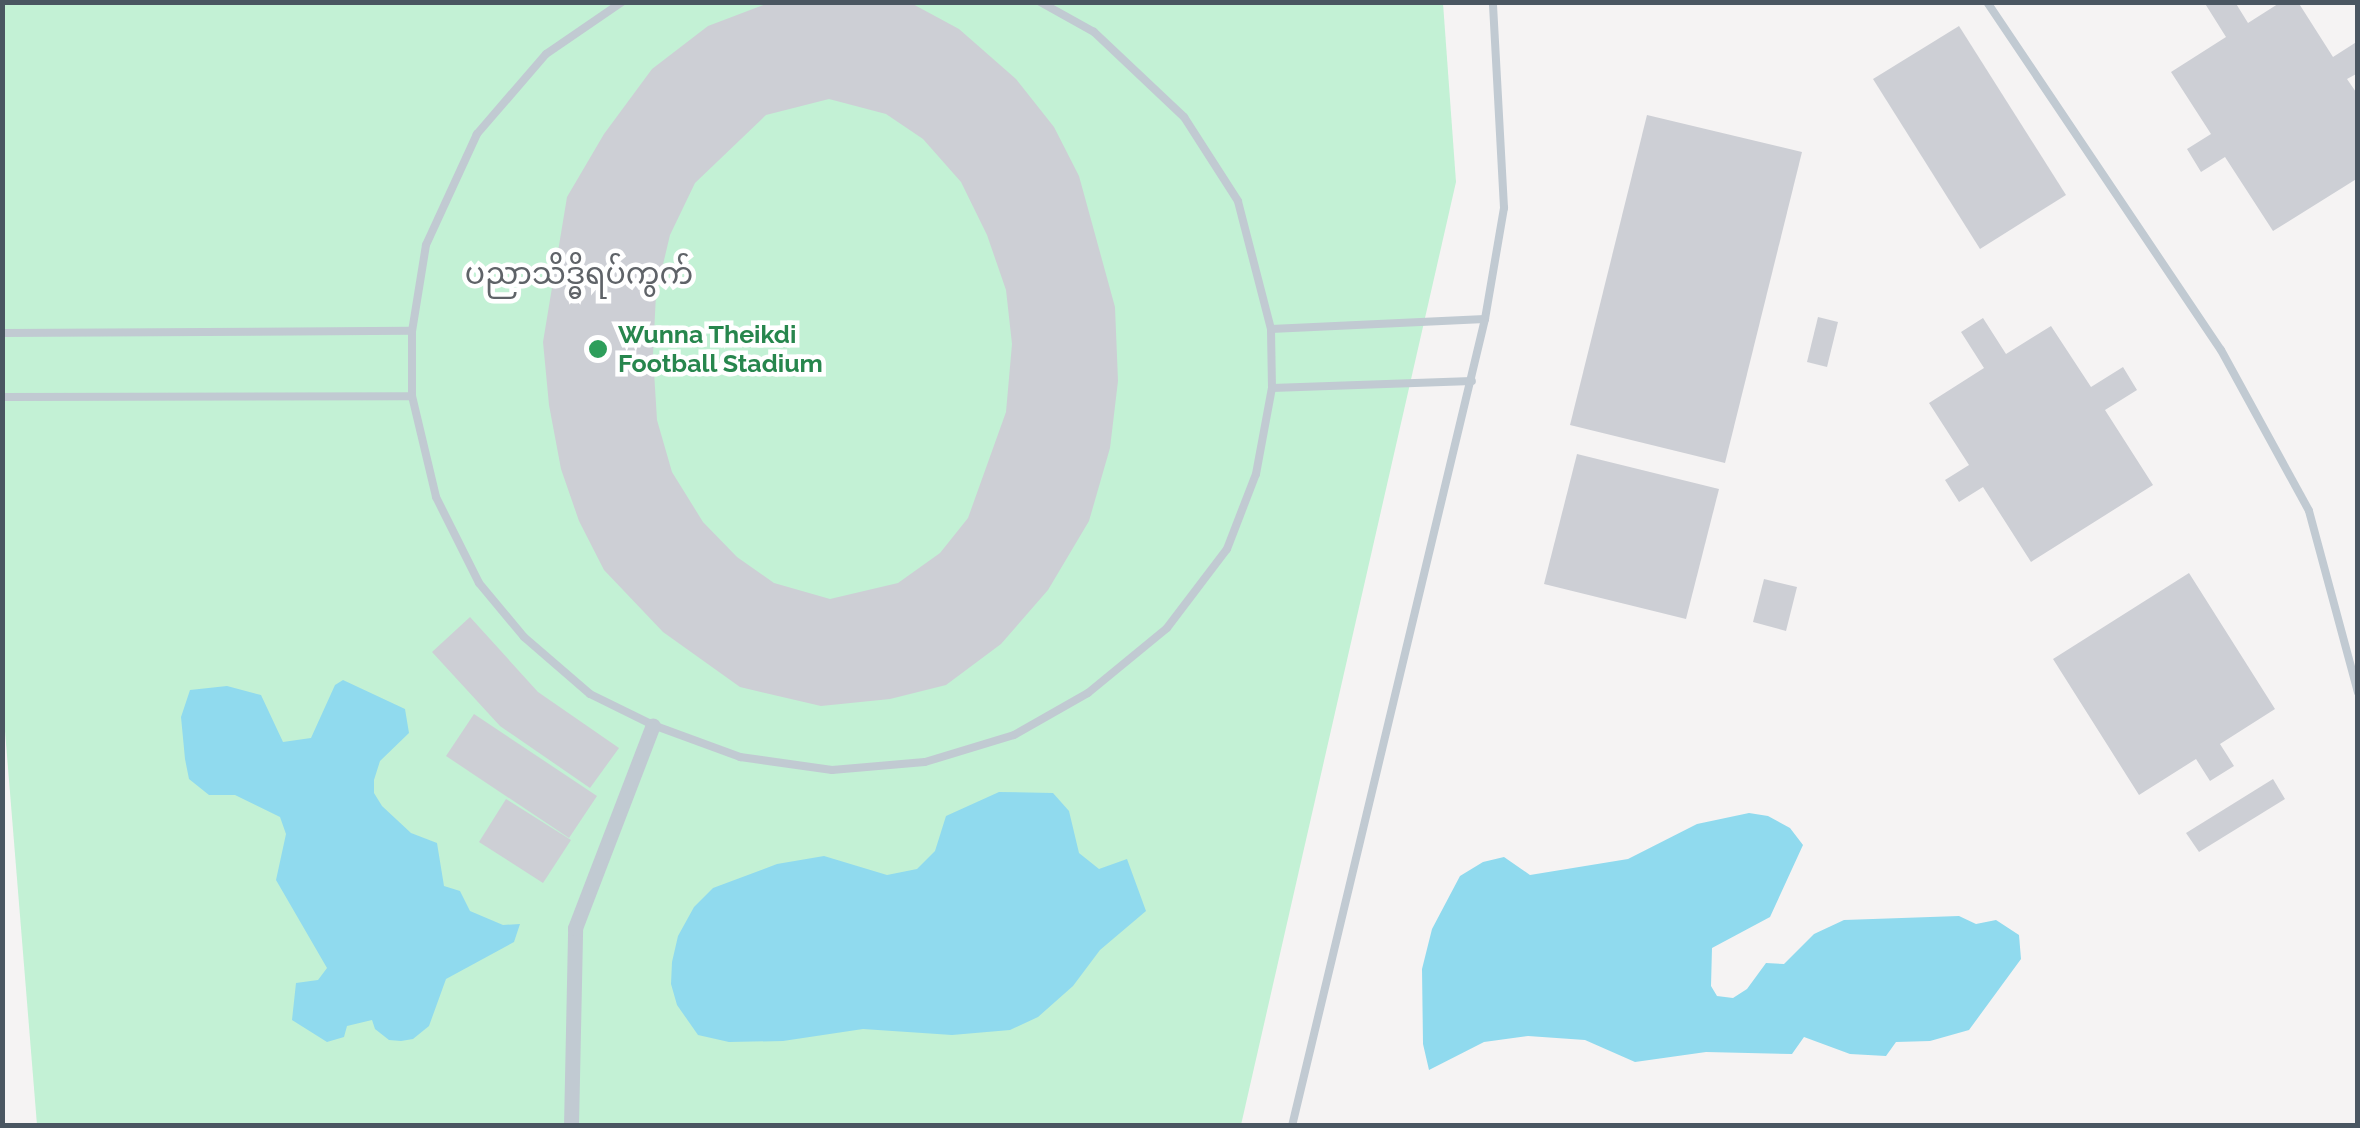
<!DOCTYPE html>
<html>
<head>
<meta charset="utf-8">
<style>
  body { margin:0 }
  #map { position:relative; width:2360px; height:1128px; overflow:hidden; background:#f5f3f3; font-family:Raleway,"Noto Sans Myanmar",sans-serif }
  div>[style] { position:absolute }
  .green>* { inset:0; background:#c3f1d5 }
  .water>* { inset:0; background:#90daee }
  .building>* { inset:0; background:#cdcfd5 }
  .service>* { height:8px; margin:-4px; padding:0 4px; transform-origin:4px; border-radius:4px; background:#c1cad2 }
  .minor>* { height:15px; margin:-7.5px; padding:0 7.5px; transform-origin:7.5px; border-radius:7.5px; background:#c1cad2 }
  .dots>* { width:28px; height:28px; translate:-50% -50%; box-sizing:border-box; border:5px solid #fff; border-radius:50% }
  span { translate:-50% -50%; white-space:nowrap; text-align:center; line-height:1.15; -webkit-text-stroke:9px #fff; paint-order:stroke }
  .leisure-label { font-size:25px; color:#27864d; font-weight:700 }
  .left { translate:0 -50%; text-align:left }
  .quarter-label { font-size:30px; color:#5f6368 }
  .frame { position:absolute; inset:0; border:5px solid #4a5661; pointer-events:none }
</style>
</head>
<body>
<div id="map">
  <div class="green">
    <i style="clip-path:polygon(2px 3px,1443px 3px,1456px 182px,1241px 1125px,37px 1125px,2px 694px)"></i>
  </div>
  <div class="water">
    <i style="clip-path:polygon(343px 680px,405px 709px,409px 733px,380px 761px,374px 780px,374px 793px,382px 806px,411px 833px,437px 843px,444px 886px,460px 891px,470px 911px,503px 925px,520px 924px,514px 942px,446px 979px,429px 1026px,413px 1039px,401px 1041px,389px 1040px,375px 1029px,372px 1020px,347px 1026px,344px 1037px,327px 1042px,292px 1020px,296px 983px,318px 980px,327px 968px,276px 880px,286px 834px,280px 817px,235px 795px,209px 795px,189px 779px,185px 759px,181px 717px,190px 690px,227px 686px,261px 695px,283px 742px,311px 738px,335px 685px)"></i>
    <i style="clip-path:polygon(999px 792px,1053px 793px,1069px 811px,1079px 853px,1099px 869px,1127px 859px,1146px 911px,1100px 950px,1073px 986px,1038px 1017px,1010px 1030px,952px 1035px,863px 1029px,783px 1041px,729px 1042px,698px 1035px,677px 1005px,671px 984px,672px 962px,678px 936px,694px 907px,713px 888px,777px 864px,824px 856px,887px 875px,917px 869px,935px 851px,946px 816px)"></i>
    <i style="clip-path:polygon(1749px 813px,1768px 816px,1790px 828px,1803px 845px,1770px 917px,1712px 948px,1711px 986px,1717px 996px,1733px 998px,1747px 989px,1766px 963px,1784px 964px,1814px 934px,1844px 920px,1959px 916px,1976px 924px,1996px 920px,2019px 935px,2021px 959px,1969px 1030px,1930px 1041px,1896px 1042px,1886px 1056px,1850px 1054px,1804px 1037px,1792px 1054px,1706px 1052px,1635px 1062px,1585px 1040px,1528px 1036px,1484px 1042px,1429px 1070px,1423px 1044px,1422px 969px,1432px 929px,1460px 876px,1483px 862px,1504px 857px,1530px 875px,1628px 859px,1697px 824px)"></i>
  </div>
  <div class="building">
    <i style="clip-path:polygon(evenodd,771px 2px,909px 2px,959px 29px,1016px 79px,1054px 127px,1079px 176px,1115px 307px,1118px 381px,1110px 448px,1089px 521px,1048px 590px,1001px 644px,946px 685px,890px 699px,821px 706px,740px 687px,663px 632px,604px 570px,579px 521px,561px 469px,549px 405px,543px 342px,567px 197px,604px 134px,652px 69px,708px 26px,771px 2px,829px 99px,886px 114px,923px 139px,961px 182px,987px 235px,1006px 290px,1012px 344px,1006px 412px,968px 518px,940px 553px,898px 583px,830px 599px,774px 583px,737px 557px,703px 522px,672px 472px,657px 420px,653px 355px,656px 294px,670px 235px,695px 183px,766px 115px,829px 99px)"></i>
    <i style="clip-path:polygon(2204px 2px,2235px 2px,2248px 23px,2281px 2px,2298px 2px,2333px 57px,2358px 41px,2358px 73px,2347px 79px,2358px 95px,2358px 178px,2273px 231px,2225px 157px,2201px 172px,2187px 149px,2211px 134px,2171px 72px,2226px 37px)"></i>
    <i style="clip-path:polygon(1959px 26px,2066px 195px,1980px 249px,1873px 79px)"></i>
    <i style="clip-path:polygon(1647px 115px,1802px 152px,1725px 463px,1570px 425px)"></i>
    <i style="clip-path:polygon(1818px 317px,1838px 322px,1827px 367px,1807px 362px)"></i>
    <i style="clip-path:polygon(1983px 318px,2006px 354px,2051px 326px,2091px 387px,2123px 367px,2137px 390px,2105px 410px,2153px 485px,2031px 562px,1983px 487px,1959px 502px,1945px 480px,1969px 465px,1929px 403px,1984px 368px,1961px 332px)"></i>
    <i style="clip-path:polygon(1577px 454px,1719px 489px,1686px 619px,1544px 584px)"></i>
    <i style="clip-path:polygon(2189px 573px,2275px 709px,2220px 744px,2234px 766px,2210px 781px,2196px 759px,2139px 795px,2053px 659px)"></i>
    <i style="clip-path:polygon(1764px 579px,1797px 587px,1786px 631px,1753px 622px)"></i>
    <i style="clip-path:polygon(470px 617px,538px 692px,619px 748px,590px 788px,500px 726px,432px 652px)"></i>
    <i style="clip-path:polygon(474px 714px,597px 796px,569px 838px,446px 756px)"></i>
    <i style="clip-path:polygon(2273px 779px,2285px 799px,2199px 852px,2186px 833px)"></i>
    <i style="clip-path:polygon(506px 799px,571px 840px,543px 883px,479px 842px)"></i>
  </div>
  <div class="service">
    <i style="left:622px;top:2px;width:92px;rotate:145.6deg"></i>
    <i style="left:546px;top:54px;width:106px;rotate:130.8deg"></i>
    <i style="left:477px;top:134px;width:122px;rotate:114.7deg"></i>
    <i style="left:426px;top:245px;width:87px;rotate:99.2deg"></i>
    <i style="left:412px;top:331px;width:65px;rotate:90deg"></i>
    <i style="left:412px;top:396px;width:104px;rotate:76.6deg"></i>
    <i style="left:436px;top:497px;width:96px;rotate:63.4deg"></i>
    <i style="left:479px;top:583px;width:70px;rotate:50.2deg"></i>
    <i style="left:524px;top:637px;width:87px;rotate:40.8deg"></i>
    <i style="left:590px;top:694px;width:70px;rotate:26.2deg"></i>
    <i style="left:653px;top:725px;width:93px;rotate:20.2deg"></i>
    <i style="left:740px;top:757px;width:93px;rotate:8deg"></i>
    <i style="left:832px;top:770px;width:93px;rotate:-4.9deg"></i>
    <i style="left:925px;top:762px;width:93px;rotate:-16.9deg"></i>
    <i style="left:1014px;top:735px;width:85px;rotate:-29.6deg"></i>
    <i style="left:1088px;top:693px;width:102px;rotate:-39.4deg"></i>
    <i style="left:1167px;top:628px;width:99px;rotate:-52.8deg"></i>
    <i style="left:1227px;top:549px;width:80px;rotate:-68.9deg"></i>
    <i style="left:1256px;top:474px;width:87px;rotate:-79.5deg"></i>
    <i style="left:1272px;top:388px;width:59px;rotate:-91deg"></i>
    <i style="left:1271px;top:329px;width:132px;rotate:-104.5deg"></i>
    <i style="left:1238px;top:201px;width:100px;rotate:-122.7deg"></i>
    <i style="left:1184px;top:117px;width:124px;rotate:-136.6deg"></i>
    <i style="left:1094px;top:32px;width:62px;rotate:-150.9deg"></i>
    <i style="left:1987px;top:2px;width:419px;rotate:56.1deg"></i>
    <i style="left:2221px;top:350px;width:183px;rotate:61.3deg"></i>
    <i style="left:2309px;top:511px;width:188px;rotate:74.9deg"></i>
    <i style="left:1271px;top:329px;width:214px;rotate:-2.7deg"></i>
    <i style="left:2px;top:333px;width:410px;rotate:-0.3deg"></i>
    <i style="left:1272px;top:388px;width:200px;rotate:-2deg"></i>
    <i style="left:2px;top:397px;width:410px;rotate:-0.1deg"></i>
    <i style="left:1292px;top:1126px;width:830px;rotate:-76.55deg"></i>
    <i style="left:1485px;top:319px;width:113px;rotate:-80.3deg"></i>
    <i style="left:1504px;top:208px;width:206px;rotate:-93.1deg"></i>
  </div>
  <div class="minor">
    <i style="left:571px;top:1126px;width:198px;rotate:-88.8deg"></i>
    <i style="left:575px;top:928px;width:217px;rotate:-69deg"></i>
  </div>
  <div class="dots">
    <i style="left:598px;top:349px;background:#2e9e5b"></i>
  </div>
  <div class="leisure-label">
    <span class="left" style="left:618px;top:349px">Wunna Theikdi<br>Football Stadium</span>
  </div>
  <div class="quarter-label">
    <span style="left:579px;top:274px">ပညာသိဒ္ဓိရပ်ကွက်</span>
  </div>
  <div class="frame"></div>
</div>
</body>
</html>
